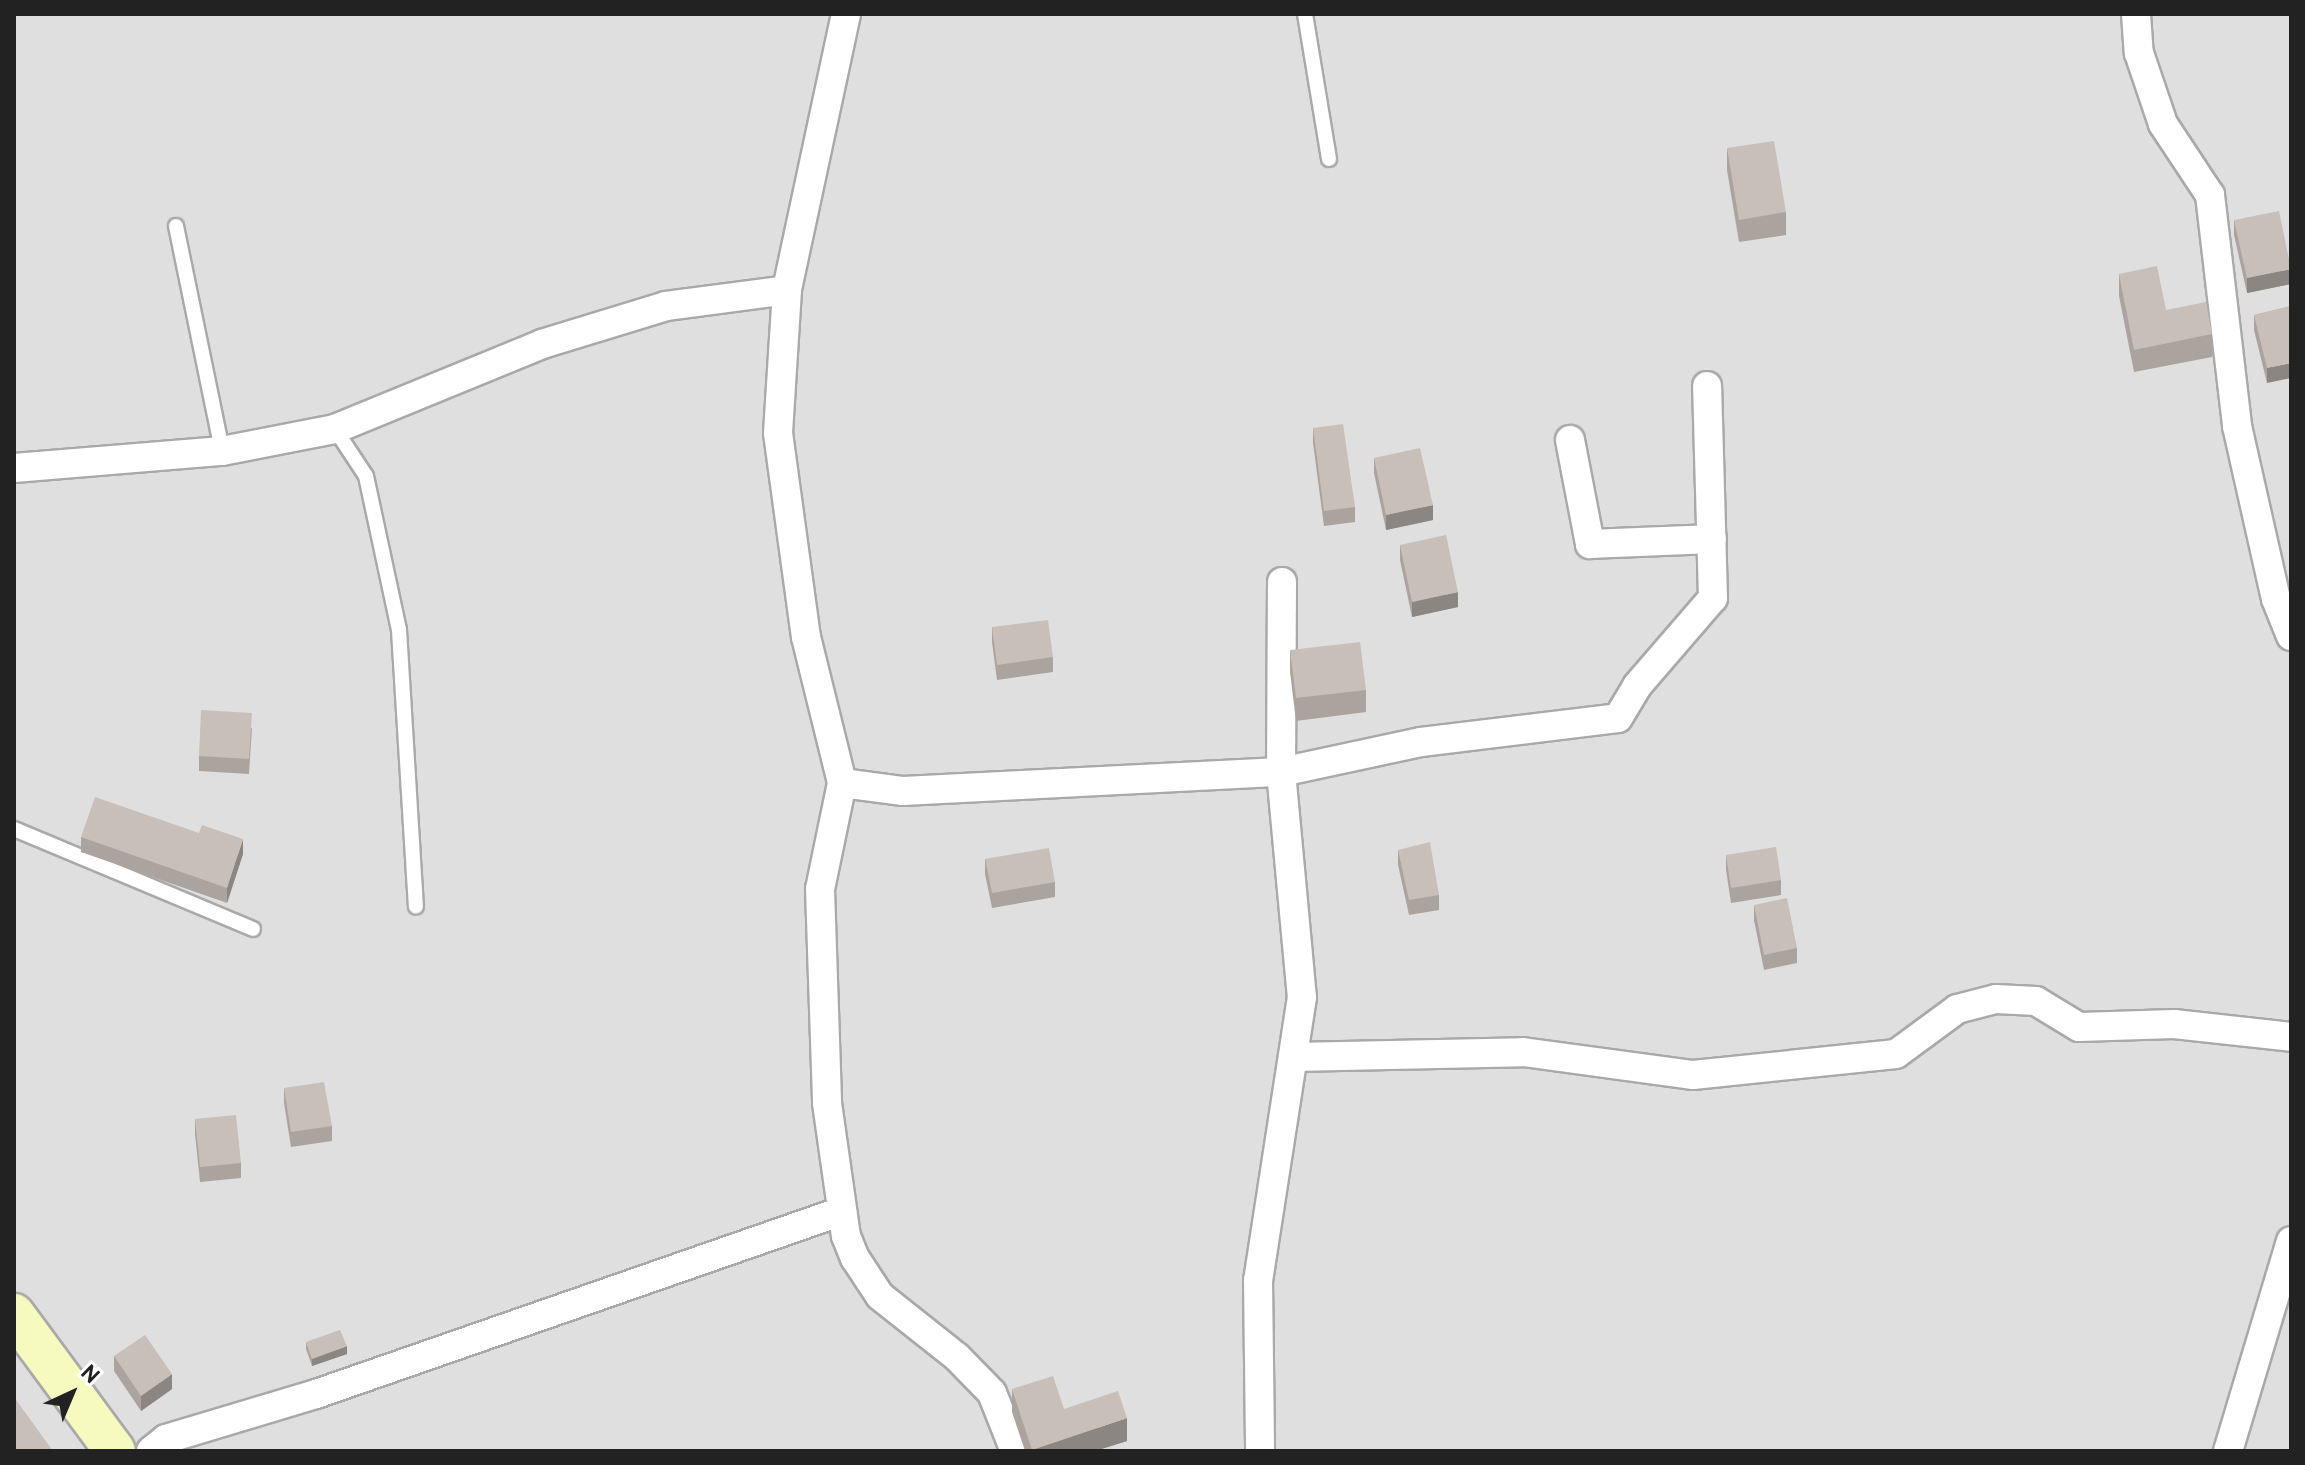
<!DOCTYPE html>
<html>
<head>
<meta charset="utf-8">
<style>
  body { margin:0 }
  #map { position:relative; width:2305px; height:1465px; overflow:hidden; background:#f2efe9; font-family:Overpass,sans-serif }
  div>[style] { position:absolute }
  .residential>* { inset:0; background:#e0dfdf }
  .roads { filter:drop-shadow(2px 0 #a9a9a9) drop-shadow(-2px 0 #a9a9a9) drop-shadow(0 2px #a9a9a9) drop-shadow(0 -2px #a9a9a9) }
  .lane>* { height:14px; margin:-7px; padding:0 7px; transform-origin:7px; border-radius:7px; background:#fff }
  .street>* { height:28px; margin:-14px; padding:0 14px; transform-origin:14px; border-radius:14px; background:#fff }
  .secondary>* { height:40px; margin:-20px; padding:0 20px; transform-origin:20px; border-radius:20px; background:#f7fabf }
  .wall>* { inset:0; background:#aba49e }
  .shaded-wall>* { inset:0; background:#8b8681 }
  .building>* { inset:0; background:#c7bfb8 }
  span { translate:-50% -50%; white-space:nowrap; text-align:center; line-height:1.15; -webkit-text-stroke:6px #fff; paint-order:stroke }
  .frame { position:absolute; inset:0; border:16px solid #222; pointer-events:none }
  .north { position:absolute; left:32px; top:1353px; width:80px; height:80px; -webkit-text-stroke:6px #fff; paint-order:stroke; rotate:44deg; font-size:22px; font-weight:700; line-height:32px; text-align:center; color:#222 }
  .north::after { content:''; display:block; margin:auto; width:28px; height:36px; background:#222; clip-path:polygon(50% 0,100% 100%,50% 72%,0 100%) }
</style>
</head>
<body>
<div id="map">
  <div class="residential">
    <i style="clip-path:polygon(14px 14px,2291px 14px,2291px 1451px,14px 1451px)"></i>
  </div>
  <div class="roads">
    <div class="lane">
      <i style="left:1305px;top:14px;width:147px;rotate:80.6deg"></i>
      <i style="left:176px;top:226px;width:230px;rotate:78.4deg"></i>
      <i style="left:335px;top:429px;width:56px;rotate:56.6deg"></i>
      <i style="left:366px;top:476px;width:157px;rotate:77.9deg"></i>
      <i style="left:399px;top:630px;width:277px;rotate:86.5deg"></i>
      <i style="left:14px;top:829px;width:259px;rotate:22.7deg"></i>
    </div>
    <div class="street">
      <i style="left:846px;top:14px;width:282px;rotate:102.1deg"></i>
      <i style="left:787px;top:290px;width:143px;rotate:93.6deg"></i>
      <i style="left:778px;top:433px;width:206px;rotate:82.2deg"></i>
      <i style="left:806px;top:637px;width:150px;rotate:76.1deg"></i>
      <i style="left:842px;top:783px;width:108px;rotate:101.7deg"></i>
      <i style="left:820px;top:889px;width:214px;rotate:88.1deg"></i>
      <i style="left:827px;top:1103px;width:134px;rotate:81.9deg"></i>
      <i style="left:846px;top:1236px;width:24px;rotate:68deg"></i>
      <i style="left:855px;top:1258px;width:45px;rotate:56.7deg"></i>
      <i style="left:880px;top:1296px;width:98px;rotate:38.4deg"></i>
      <i style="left:957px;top:1357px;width:50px;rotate:45.8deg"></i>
      <i style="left:992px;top:1393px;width:62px;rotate:68.4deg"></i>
      <i style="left:2136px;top:14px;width:39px;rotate:86deg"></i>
      <i style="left:2139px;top:53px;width:75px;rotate:71.3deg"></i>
      <i style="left:2163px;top:124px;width:85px;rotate:56.5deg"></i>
      <i style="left:2210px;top:195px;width:233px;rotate:83.3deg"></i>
      <i style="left:2237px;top:426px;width:177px;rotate:77.3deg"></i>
      <i style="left:2276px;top:599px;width:40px;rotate:68deg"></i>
      <i style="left:1570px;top:440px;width:106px;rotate:79.1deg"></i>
      <i style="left:1590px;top:544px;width:122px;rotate:-2.3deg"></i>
      <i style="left:14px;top:468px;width:209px;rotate:-4.7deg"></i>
      <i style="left:222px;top:451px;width:115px;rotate:-11deg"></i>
      <i style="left:335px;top:429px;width:224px;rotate:-22.3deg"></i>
      <i style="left:542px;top:344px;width:130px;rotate:-17deg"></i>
      <i style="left:666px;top:306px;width:122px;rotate:-7.5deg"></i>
      <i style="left:1282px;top:582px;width:190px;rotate:90.3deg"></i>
      <i style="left:1281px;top:772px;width:143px;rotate:-12.1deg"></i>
      <i style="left:1421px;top:742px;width:198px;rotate:-6.9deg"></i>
      <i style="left:1618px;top:718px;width:37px;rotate:-59deg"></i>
      <i style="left:1637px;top:686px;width:116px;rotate:-49.2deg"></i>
      <i style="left:1713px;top:598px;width:212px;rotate:-91.6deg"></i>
      <i style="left:842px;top:783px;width:62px;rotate:7.5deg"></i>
      <i style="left:903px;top:791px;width:378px;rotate:-2.9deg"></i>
      <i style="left:1281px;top:772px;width:226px;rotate:84.7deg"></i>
      <i style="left:1302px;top:997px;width:286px;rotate:98.8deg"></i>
      <i style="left:1258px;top:1280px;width:171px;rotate:89.3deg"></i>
      <i style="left:1293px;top:1057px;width:230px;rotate:-1.2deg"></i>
      <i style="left:1523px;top:1052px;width:172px;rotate:7.7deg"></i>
      <i style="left:1693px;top:1075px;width:204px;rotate:-5.9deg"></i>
      <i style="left:1896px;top:1054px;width:76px;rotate:-36.4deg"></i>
      <i style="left:1957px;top:1009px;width:40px;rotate:-14.4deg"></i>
      <i style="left:1996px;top:999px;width:40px;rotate:2.9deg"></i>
      <i style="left:2036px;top:1001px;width:50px;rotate:31.2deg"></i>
      <i style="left:2079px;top:1027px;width:95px;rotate:-1.8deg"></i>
      <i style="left:2174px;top:1024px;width:118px;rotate:6.3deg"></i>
      <i style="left:151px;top:1451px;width:19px;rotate:-39deg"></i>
      <i style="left:166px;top:1439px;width:157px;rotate:-16.7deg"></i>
      <i style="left:316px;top:1394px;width:557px;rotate:-19.18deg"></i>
      <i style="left:2228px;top:1451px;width:219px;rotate:-73.3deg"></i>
    </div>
    <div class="secondary">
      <i style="left:14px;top:1314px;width:170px;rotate:53.6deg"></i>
    </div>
  </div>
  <div class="wall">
    <i style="clip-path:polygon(1727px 148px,1786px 212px,1786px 235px,1739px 242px,1727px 170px)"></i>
    <i style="clip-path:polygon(2234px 220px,2291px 284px,2247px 293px,2234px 235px)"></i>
    <i style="clip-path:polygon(2119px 274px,2166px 310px,2212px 334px,2212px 357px,2134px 372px,2119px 296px)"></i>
    <i style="clip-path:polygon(2291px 306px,2267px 383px,2254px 330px,2254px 315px)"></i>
    <i style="clip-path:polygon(1313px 428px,1355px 507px,1355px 522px,1324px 526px,1313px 443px)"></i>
    <i style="clip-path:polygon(1374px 458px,1433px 520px,1386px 530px,1374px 473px)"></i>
    <i style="clip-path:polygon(1400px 545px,1458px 607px,1412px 617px,1400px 560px)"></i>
    <i style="clip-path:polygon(992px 627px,1053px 657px,1053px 672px,997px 680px,992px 642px)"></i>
    <i style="clip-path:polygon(1290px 650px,1366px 690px,1366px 712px,1296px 721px,1290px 672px)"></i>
    <i style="clip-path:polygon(252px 728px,249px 774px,199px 771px,199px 756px)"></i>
    <i style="clip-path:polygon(81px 837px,243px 854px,227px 903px,81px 852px)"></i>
    <i style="clip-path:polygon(1398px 850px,1439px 895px,1439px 910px,1409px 915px,1398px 865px)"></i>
    <i style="clip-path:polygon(1726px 855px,1781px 880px,1781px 895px,1731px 903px,1726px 870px)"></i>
    <i style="clip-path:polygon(985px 859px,1055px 882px,1055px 897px,992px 908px,985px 874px)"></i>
    <i style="clip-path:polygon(1754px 905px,1797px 948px,1797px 963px,1764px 970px,1754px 920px)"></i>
    <i style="clip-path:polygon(284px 1088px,332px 1126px,332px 1141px,291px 1147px,284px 1103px)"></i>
    <i style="clip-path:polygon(195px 1119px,241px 1163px,241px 1178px,200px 1182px,195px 1134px)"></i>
    <i style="clip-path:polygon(306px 1342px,347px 1354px,312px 1366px,306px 1349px)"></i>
    <i style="clip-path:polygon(114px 1356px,172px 1389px,141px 1411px,114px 1371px)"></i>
    <i style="clip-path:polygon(1012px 1389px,1127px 1441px,1095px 1451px,1025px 1451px,1012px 1412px)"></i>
  </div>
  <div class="shaded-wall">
    <i style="clip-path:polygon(2291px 269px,2291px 284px,2247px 293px,2247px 278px)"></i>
    <i style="clip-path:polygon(2291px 363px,2291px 378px,2267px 383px,2267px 368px)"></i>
    <i style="clip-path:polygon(1433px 505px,1433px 520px,1386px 530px,1386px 515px)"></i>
    <i style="clip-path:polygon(1458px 592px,1458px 607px,1412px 617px,1412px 602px)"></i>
    <i style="clip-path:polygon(243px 839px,243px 854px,227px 903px,227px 888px)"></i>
    <i style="clip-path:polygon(347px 1346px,347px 1354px,312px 1366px,312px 1359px)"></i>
    <i style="clip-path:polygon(172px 1374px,172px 1389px,141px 1411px,141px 1396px)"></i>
    <i style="clip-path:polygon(1127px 1418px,1127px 1441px,1095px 1451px,1032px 1451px,1032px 1450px)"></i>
  </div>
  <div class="building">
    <i style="clip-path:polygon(1774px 141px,1786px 212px,1739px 220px,1727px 148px)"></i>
    <i style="clip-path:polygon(2279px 211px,2291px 269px,2247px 278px,2234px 220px)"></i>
    <i style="clip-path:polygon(2157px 266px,2166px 310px,2206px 302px,2212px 334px,2134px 350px,2119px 274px)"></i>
    <i style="clip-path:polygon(2291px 306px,2291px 363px,2267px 368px,2254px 315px)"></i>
    <i style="clip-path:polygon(1343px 424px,1355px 507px,1324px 511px,1313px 428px)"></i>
    <i style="clip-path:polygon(1420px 448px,1433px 505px,1386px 515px,1374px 458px)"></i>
    <i style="clip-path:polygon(1446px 535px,1458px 592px,1412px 602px,1400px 545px)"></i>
    <i style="clip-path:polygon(1048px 620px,1053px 657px,997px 665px,992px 627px)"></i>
    <i style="clip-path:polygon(1360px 642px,1366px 690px,1296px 698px,1290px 650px)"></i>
    <i style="clip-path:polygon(201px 710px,252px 713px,249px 759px,199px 756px)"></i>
    <i style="clip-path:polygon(95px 797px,199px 833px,202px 825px,243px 839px,227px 888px,81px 837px)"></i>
    <i style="clip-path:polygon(1430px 842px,1439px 895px,1409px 900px,1398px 850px)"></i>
    <i style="clip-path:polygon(1776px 847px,1781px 880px,1731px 888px,1726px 855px)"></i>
    <i style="clip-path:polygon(1049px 848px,1055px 882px,992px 893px,985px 859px)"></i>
    <i style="clip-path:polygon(1787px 898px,1797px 948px,1764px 955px,1754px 905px)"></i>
    <i style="clip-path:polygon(324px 1082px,332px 1126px,291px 1132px,284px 1088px)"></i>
    <i style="clip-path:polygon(236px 1115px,241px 1163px,200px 1167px,195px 1119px)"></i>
    <i style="clip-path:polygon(340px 1330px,347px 1346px,312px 1359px,306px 1342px)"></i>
    <i style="clip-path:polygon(145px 1335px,172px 1374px,141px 1396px,114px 1356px)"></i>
    <i style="clip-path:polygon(1053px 1376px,1064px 1409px,1118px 1391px,1127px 1418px,1032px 1450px,1012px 1389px)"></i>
    <i style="clip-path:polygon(14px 1397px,53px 1451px,14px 1451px)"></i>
  </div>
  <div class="frame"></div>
  <div class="north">N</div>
</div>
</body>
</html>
